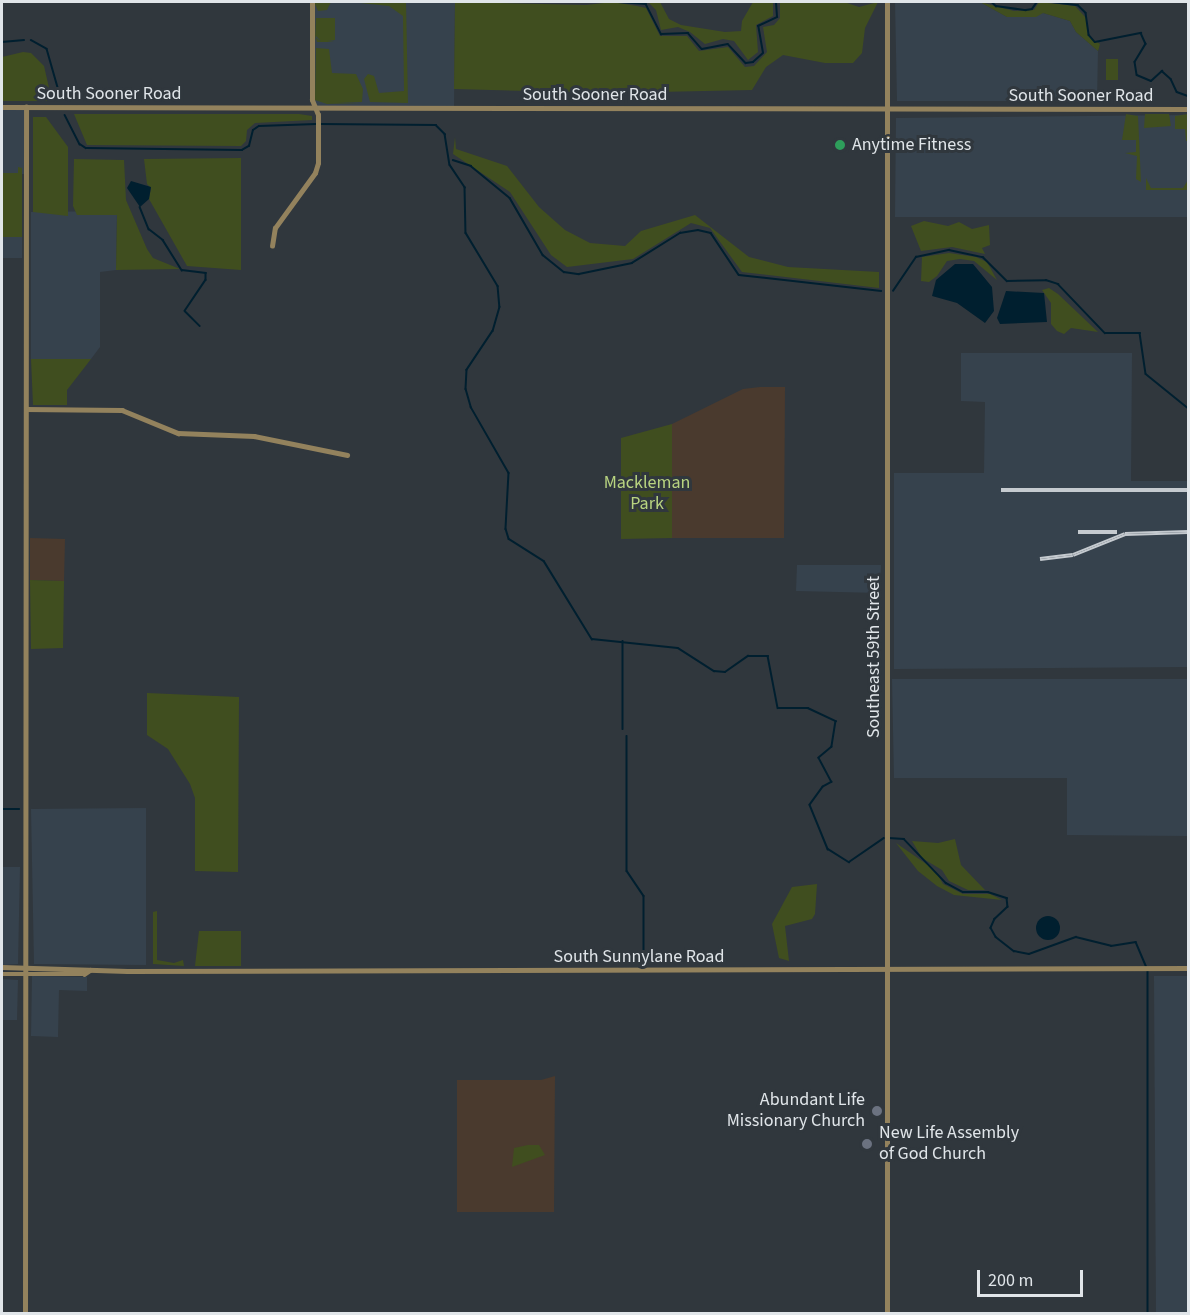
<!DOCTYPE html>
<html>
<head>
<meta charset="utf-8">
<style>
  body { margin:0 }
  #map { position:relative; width:1190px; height:1315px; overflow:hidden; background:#30373d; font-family:"Source Sans 3",sans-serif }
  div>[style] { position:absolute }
  .built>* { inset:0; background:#36424d }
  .education>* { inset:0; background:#4a3a2e }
  .green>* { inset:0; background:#404e1f }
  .water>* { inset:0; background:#001f2f }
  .round { border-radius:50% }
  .stream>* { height:1.5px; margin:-0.75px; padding:0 0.75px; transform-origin:0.75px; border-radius:0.75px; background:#001f2f }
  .secondary>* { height:4.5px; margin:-2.25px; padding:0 2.25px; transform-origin:2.25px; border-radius:2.25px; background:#93825d }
  .rail>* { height:4px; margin-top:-2px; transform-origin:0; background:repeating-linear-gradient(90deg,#30373d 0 4.5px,#c5cacf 0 9px); box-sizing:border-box; border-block:2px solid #c5cacf }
  .dots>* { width:16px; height:16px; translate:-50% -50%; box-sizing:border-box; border:3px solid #30373d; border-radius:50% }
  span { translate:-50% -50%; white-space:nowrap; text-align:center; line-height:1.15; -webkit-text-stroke:6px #30373d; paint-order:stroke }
  .street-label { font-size:18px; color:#e0e5e9 }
  .poi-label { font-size:18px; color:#e0e5e9 }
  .left { translate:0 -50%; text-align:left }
  .right { translate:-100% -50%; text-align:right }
  .park-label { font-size:18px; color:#b8d480 }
  .frame { position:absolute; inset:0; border:3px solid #e0e5e9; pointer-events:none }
  .scale { position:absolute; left:977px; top:1270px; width:106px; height:27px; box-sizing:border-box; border:3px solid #e0e5e9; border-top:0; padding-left:8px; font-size:18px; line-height:21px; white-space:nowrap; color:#e0e5e9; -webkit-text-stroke:4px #30373d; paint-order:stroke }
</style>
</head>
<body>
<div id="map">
  <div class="built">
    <i style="clip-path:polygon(312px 2px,455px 2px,454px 108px,315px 108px)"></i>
    <i style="clip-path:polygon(895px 2px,980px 2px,1007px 17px,1043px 13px,1070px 21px,1076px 32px,1098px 51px,1097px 101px,897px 101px)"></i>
    <i style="clip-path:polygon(2px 107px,26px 107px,26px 174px,2px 174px)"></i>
    <i style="clip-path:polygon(1188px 115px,1188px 217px,895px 217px,896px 118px)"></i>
    <i style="clip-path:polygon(117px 211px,116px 270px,100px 272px,100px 347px,91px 359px,31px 359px,31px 212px)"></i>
    <i style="clip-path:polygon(2px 237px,22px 237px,22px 258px,2px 258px)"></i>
    <i style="clip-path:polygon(961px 353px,1132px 353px,1131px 481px,1188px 481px,1188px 667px,894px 669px,894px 473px,984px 473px,985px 402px,961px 401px)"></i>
    <i style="clip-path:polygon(797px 565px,881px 565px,880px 593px,796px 591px)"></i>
    <i style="clip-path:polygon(892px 679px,1188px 679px,1188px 836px,1067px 835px,1067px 778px,894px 778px)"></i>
    <i style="clip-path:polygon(146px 808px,146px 965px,34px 964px,31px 809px)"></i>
    <i style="clip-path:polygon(2px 867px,20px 867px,18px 964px,2px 965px)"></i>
    <i style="clip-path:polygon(32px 976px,87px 977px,87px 991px,59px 990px,58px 1037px,31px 1036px)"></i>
    <i style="clip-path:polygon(1154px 976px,1188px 976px,1188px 1313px,1156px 1313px)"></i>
    <i style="clip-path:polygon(2px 979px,18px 980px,17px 1020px,2px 1020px)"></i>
  </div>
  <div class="education">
    <i style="clip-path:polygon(760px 387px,785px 387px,784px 538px,672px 538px,672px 424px,743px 389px)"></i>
    <i style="clip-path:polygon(30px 538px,65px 539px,64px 581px,30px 580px)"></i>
    <i style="clip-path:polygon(555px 1076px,554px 1212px,457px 1212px,457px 1080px,541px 1080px)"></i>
  </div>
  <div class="green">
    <i style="clip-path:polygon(314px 2px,331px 2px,327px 10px,318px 11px)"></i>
    <i style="clip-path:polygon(351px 2px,406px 2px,408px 103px,370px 102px,364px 79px,368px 74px,374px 76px,379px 93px,404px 91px,403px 16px,389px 6px)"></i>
    <i style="clip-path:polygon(455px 2px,586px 5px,613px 2px,637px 6px,646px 8px,660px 36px,687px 36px,699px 51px,728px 47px,745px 67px,754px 66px,767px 52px,763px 27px,774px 25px,780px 18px,780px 2px,844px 2px,859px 7px,878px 2px,865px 28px,862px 53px,853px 63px,825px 63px,783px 55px,766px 67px,752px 90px,609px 93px,454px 89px)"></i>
    <i style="clip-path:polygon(648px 2px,660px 2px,669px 19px,681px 25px,725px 32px,741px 31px,742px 21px,753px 2px,773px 2px,773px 16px,756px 25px,758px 52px,748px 60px,734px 41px,723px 39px,705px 44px,690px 32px,678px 27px,661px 30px,656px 10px)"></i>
    <i style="clip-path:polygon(980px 2px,1014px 11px,1034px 10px,1039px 2px,1075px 6px,1086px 18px,1088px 36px,1100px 44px,1098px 51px,1076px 32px,1070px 21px,1043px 13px,1036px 17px,1007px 17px)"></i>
    <i style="clip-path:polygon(316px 18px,335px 18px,335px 40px,327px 41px,334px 42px,317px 42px,316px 38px,321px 41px,316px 36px,315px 40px)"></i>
    <i style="clip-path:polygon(316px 48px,329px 49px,332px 73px,356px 74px,363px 89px,362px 102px,337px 103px,361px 103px,327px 104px,315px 100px)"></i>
    <i style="clip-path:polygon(23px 52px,31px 53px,44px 66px,52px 101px,2px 101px,2px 57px)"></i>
    <i style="clip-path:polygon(1106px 59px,1118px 59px,1118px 80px,1106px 80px)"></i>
    <i style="clip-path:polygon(74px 114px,299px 114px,312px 116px,312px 120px,255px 123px,247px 130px,246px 141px,241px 146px,87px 145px)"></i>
    <i style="clip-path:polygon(1126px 114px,1138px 116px,1141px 182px,1136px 179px,1137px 156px,1125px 153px,1136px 152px,1136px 140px,1122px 140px)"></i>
    <i style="clip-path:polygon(1145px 114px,1169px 114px,1171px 126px,1144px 128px)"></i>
    <i style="clip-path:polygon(1188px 114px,1188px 141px,1186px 141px,1185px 129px,1175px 129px,1175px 116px)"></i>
    <i style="clip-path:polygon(33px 117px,46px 117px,68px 147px,68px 216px,33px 212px)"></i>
    <i style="clip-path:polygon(455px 137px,456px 149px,507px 166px,539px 207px,565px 230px,590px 243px,625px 246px,641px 231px,695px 215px,749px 257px,788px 267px,879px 272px,879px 288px,742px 272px,710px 228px,691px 223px,633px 259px,567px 267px,551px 255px,510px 192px,453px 154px)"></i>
    <i style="clip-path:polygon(241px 158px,241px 270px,187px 266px,149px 199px,151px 188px,147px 184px,144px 159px)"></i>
    <i style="clip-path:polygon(74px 159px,124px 160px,126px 200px,147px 249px,153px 258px,180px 269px,116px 270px,117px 215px,77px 215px,73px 206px)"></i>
    <i style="clip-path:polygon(18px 167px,22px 168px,22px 237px,2px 237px,2px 173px,18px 173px)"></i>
    <i style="clip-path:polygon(1146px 178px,1151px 188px,1183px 188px,1188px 180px,1188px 190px,1146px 190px)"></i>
    <i style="clip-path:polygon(924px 221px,948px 226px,959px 222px,972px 229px,989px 225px,990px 245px,982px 248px,985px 254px,952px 247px,921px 251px,911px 226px)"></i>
    <i style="clip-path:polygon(949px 253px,976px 257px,987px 262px,997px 280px,974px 261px,960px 259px,947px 261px,937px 276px,929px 282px,921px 281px,922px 257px)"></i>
    <i style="clip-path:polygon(1049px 288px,1058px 294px,1098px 332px,1071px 328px,1064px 334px,1057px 331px,1051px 324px,1051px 303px,1042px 290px)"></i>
    <i style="clip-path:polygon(31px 359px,91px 359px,67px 390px,67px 405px,33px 405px)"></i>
    <i style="clip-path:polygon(672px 424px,672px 538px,621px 539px,621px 438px)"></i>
    <i style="clip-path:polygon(30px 580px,64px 581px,63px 648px,31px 649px)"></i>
    <i style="clip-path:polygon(147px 693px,239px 697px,238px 872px,195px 871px,195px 798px,190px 784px,168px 749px,147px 735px)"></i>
    <i style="clip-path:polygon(955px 839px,961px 865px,985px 890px,968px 890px,949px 881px,942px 870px,922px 858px,912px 841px,938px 843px)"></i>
    <i style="clip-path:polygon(896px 843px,935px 870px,943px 884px,963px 894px,990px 894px,1002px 900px,954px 895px,937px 886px,918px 871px)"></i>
    <i style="clip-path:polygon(817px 884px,815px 914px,812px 919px,785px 926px,789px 961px,779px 958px,772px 924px,792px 887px)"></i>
    <i style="clip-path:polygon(157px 911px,157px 960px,174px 963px,183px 960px,184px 966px,153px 964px,153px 912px)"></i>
    <i style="clip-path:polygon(199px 931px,241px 931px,241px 966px,195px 966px)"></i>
    <i style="clip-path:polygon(528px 1145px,539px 1145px,545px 1155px,512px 1167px,514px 1148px)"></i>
  </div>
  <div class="water">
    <i style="clip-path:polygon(131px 181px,151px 187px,149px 199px,140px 207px,127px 188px)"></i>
    <i style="clip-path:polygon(955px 264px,973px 264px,992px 287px,994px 311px,985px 323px,957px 303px,932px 296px,936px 280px)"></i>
    <i style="clip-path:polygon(1006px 291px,1044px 293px,1047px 322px,1000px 324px,997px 318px)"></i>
    <i class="round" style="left:1036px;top:916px;width:24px;height:24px"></i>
  </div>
  <div class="stream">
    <i style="left:618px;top:2px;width:28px;rotate:4deg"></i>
    <i style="left:646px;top:4px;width:34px;rotate:63deg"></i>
    <i style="left:661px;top:34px;width:27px;rotate:-2deg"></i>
    <i style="left:688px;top:33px;width:21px;rotate:49deg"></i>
    <i style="left:702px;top:49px;width:26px;rotate:-11deg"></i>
    <i style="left:728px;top:44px;width:26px;rotate:47deg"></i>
    <i style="left:746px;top:63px;width:7px;rotate:-8deg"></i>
    <i style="left:753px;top:62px;width:13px;rotate:-42deg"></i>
    <i style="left:763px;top:53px;width:27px;rotate:-100deg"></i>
    <i style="left:758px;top:26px;width:21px;rotate:-25deg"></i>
    <i style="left:777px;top:17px;width:15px;rotate:-94deg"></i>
    <i style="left:849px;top:2px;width:10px"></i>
    <i style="left:992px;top:2px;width:6px;rotate:45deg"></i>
    <i style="left:996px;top:6px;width:30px;rotate:8deg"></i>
    <i style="left:1026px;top:10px;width:6px;rotate:-9deg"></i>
    <i style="left:1032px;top:9px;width:9px;rotate:-54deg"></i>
    <i style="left:1052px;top:2px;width:26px;rotate:7deg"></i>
    <i style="left:1078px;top:5px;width:11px;rotate:45deg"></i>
    <i style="left:1086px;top:13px;width:22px;rotate:82deg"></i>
    <i style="left:1089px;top:35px;width:9px;rotate:49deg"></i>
    <i style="left:1095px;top:42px;width:47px;rotate:-11.1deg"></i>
    <i style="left:1141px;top:33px;width:12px;rotate:66deg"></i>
    <i style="left:1146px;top:44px;width:21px;rotate:121deg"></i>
    <i style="left:1135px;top:62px;width:13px;rotate:81deg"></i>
    <i style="left:1137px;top:75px;width:15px;rotate:23deg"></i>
    <i style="left:1151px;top:81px;width:15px;rotate:-42deg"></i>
    <i style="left:1162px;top:71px;width:12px;rotate:42deg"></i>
    <i style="left:1171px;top:79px;width:14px;rotate:65deg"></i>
    <i style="left:1177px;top:92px;width:12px;rotate:20deg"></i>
    <i style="left:31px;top:40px;width:18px;rotate:29deg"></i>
    <i style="left:47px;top:49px;width:51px;rotate:74.1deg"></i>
    <i style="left:2px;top:42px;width:22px;rotate:-5deg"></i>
    <i style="left:65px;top:115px;width:33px;rotate:63deg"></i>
    <i style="left:80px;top:144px;width:7px;rotate:34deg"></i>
    <i style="left:86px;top:148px;width:156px;rotate:0.7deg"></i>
    <i style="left:242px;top:150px;width:8px;rotate:-30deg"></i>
    <i style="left:249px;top:146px;width:16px;rotate:-76deg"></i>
    <i style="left:253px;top:130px;width:7px;rotate:-34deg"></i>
    <i style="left:259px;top:126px;width:57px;rotate:-2deg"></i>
    <i style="left:320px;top:124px;width:116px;rotate:0.5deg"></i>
    <i style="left:436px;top:125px;width:13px;rotate:45deg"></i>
    <i style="left:445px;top:134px;width:31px;rotate:81deg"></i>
    <i style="left:450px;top:165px;width:27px;rotate:56deg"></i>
    <i style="left:465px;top:187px;width:46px;rotate:88.8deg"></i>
    <i style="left:466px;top:233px;width:62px;rotate:58.9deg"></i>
    <i style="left:498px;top:286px;width:21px;rotate:85deg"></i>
    <i style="left:500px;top:307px;width:25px;rotate:106deg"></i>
    <i style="left:493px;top:331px;width:47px;rotate:123.7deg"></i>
    <i style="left:467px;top:370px;width:19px;rotate:93deg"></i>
    <i style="left:466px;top:389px;width:19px;rotate:74deg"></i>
    <i style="left:471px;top:407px;width:76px;rotate:60.1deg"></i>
    <i style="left:509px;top:473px;width:56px;rotate:93.1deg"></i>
    <i style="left:506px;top:529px;width:10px;rotate:73deg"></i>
    <i style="left:509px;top:539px;width:41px;rotate:32.2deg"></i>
    <i style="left:544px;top:561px;width:92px;rotate:58.4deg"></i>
    <i style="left:592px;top:639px;width:86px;rotate:6deg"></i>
    <i style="left:678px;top:648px;width:43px;rotate:32.6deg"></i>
    <i style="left:714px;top:671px;width:11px;rotate:5deg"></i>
    <i style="left:725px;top:672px;width:28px;rotate:-35deg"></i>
    <i style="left:748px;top:656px;width:20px"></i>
    <i style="left:768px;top:656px;width:53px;rotate:79.1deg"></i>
    <i style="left:778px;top:708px;width:30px"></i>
    <i style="left:808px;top:708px;width:31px;rotate:25deg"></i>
    <i style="left:836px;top:721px;width:26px;rotate:99deg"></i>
    <i style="left:832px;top:747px;width:17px;rotate:140deg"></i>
    <i style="left:819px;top:758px;width:27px;rotate:62deg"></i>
    <i style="left:832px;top:782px;width:10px;rotate:151deg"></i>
    <i style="left:823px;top:787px;width:22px;rotate:126deg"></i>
    <i style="left:810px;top:805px;width:48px;rotate:67.8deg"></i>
    <i style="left:828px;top:849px;width:25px;rotate:32deg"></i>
    <i style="left:849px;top:862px;width:42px;rotate:-34.4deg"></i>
    <i style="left:453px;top:160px;width:19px;rotate:18deg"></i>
    <i style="left:471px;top:166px;width:50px;rotate:39.4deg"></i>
    <i style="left:510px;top:198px;width:66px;rotate:59.9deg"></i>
    <i style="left:543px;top:255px;width:27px;rotate:39deg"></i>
    <i style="left:564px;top:272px;width:15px;rotate:8deg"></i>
    <i style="left:579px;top:274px;width:54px;rotate:-11.7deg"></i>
    <i style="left:632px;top:263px;width:57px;rotate:-32deg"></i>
    <i style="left:680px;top:233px;width:18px;rotate:-9deg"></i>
    <i style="left:698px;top:230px;width:13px;rotate:13deg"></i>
    <i style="left:711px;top:233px;width:50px;rotate:56.3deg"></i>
    <i style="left:739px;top:275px;width:143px;rotate:6.4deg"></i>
    <i style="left:140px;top:207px;width:24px;rotate:68deg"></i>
    <i style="left:149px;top:229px;width:18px;rotate:38deg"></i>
    <i style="left:163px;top:240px;width:36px;rotate:58deg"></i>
    <i style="left:182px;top:270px;width:24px;rotate:7deg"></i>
    <i style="left:206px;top:273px;width:7px;rotate:90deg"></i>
    <i style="left:206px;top:280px;width:37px;rotate:124deg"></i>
    <i style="left:185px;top:311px;width:21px;rotate:45deg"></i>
    <i style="left:893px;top:291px;width:41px;rotate:-55.9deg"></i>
    <i style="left:916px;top:257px;width:34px;rotate:-12deg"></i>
    <i style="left:949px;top:250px;width:35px;rotate:12deg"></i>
    <i style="left:983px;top:257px;width:34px;rotate:45deg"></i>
    <i style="left:1007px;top:281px;width:39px;rotate:-1deg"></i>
    <i style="left:1046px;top:280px;width:13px;rotate:18deg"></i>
    <i style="left:1058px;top:284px;width:68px;rotate:46.2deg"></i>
    <i style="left:1105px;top:333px;width:35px"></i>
    <i style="left:1140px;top:333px;width:41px;rotate:81.7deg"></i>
    <i style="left:1146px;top:374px;width:54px;rotate:39deg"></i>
    <i style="left:623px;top:641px;width:88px;rotate:90deg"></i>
    <i style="left:627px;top:736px;width:135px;rotate:90deg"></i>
    <i style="left:627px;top:871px;width:30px;rotate:56deg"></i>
    <i style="left:644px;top:896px;width:66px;rotate:90deg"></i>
    <i style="left:2px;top:809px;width:17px"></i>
    <i style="left:889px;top:838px;width:15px;rotate:4deg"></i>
    <i style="left:904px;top:839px;width:61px;rotate:46.3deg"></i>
    <i style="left:946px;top:883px;width:19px;rotate:28deg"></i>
    <i style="left:963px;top:892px;width:25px"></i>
    <i style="left:988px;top:892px;width:20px;rotate:18deg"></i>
    <i style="left:1007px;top:898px;width:9px;rotate:84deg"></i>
    <i style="left:1008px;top:907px;width:18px;rotate:137deg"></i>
    <i style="left:995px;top:919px;width:10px;rotate:114deg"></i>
    <i style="left:991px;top:928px;width:10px;rotate:61deg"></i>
    <i style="left:996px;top:937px;width:23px;rotate:38deg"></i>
    <i style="left:1014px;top:951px;width:15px;rotate:11deg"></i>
    <i style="left:1029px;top:954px;width:50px;rotate:-19.9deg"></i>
    <i style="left:1076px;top:937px;width:36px;rotate:14deg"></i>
    <i style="left:1111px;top:946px;width:25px;rotate:-9deg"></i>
    <i style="left:1136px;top:942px;width:26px;rotate:67deg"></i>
    <i style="left:1148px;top:970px;width:344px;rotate:90deg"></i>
  </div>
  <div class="secondary">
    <i style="left:2px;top:107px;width:1186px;rotate:0.1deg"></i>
    <i style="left:272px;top:246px;width:18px;rotate:-81deg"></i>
    <i style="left:275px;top:228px;width:68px;rotate:-54deg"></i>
    <i style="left:315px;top:173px;width:10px;rotate:-73deg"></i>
    <i style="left:318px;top:163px;width:48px;rotate:-90deg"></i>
    <i style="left:318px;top:115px;width:16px;rotate:-112deg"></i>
    <i style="left:312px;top:100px;width:98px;rotate:-90deg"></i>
    <i style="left:26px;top:409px;width:96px;rotate:0.6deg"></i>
    <i style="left:122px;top:410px;width:61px;rotate:22.3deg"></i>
    <i style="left:178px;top:433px;width:76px;rotate:2.3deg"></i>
    <i style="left:254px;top:436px;width:95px;rotate:11.5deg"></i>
    <i style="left:2px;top:967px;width:125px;rotate:1.8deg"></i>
    <i style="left:127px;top:971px;width:1061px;rotate:-0.16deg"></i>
    <i style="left:2px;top:974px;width:82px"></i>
    <i style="left:84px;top:974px;width:7px;rotate:-34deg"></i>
    <i style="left:25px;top:1314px;width:1207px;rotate:-89.95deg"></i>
    <i style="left:887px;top:1314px;width:1312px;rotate:-90deg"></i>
  </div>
  <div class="rail">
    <i style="left:1001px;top:490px;width:187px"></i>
    <i style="left:1078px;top:532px;width:39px"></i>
    <i style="left:1040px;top:559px;width:33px;rotate:-7deg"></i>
    <i style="left:1073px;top:555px;width:56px;rotate:-22deg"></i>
    <i style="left:1125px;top:534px;width:63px;rotate:-1.8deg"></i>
  </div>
  <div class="dots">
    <i style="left:840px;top:145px;background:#2e9e5b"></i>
    <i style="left:877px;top:1111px;background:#6b7280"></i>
    <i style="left:867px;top:1144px;background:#6b7280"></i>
  </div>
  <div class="street-label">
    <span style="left:109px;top:94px">South Sooner Road</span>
    <span style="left:595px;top:95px">South Sooner Road</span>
    <span style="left:1081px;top:96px">South Sooner Road</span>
    <span style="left:874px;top:657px;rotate:-90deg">Southeast 59th Street</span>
    <span style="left:639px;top:957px">South Sunnylane Road</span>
  </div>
  <div class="poi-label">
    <span class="left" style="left:852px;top:145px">Anytime Fitness</span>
    <span class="right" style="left:865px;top:1111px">Abundant Life<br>Missionary Church</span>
    <span class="left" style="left:879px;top:1144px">New Life Assembly<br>of God Church</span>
  </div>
  <div class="park-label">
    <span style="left:647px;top:494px">Mackleman<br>Park</span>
  </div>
  <div class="frame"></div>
  <div class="scale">200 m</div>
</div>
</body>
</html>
